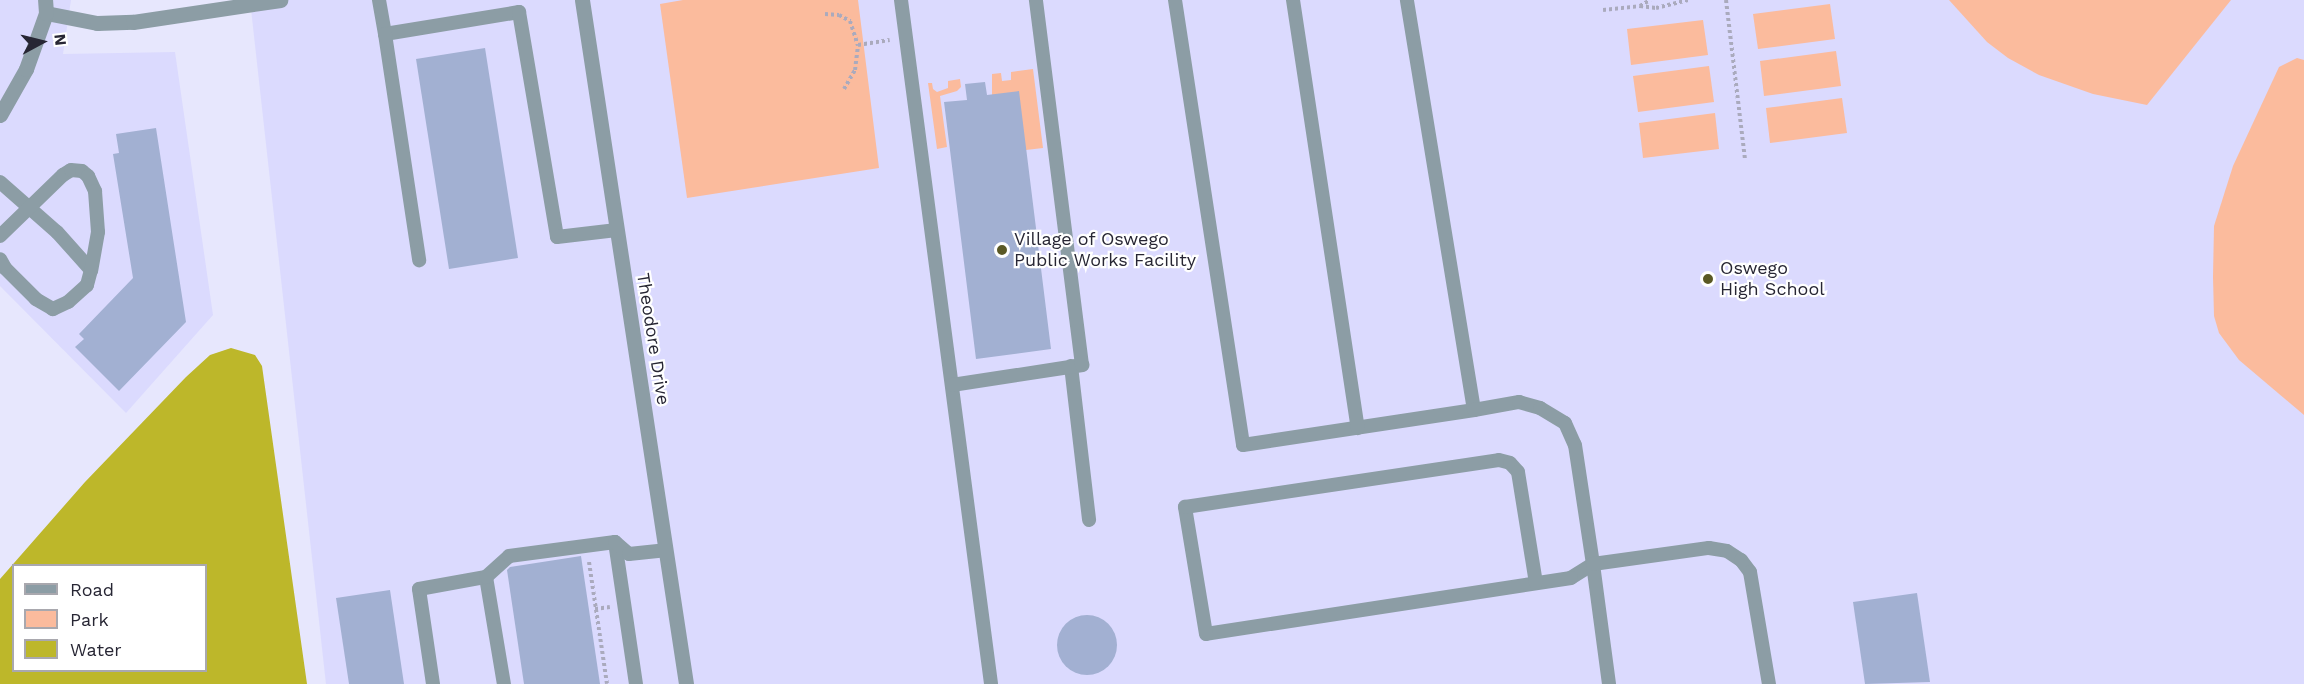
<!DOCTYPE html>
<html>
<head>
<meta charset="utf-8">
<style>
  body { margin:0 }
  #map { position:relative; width:2304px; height:684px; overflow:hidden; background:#e7e7fd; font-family:"Work Sans",sans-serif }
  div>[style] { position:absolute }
  .built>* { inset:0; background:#dbdafe }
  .green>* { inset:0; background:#fbbb9d }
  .water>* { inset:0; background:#bdb72a }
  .building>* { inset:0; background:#a2b0d2 }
  .round { border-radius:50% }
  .path>* { height:4px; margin-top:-2px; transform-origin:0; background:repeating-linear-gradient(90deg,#aaaabd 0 3px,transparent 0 6px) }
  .service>* { height:14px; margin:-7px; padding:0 7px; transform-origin:7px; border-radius:7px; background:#8c9da5 }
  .minor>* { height:15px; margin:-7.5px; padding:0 7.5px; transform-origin:7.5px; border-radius:7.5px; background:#8c9da5 }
  .dots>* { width:16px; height:16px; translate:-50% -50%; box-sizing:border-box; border:3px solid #fff; border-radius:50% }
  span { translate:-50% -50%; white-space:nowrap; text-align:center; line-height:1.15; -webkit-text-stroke:4.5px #fff; paint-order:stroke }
  .poi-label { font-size:18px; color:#272634 }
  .left { translate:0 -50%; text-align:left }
  .street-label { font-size:18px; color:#272634 }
  .legend { position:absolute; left:12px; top:564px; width:195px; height:108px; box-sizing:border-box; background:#fff; border:2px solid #a9a8ae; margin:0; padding:8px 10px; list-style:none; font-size:18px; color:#272634 }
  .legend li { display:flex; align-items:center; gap:12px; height:30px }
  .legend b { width:30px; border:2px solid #a9a8ae }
  .north { position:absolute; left:12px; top:12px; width:60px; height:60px; -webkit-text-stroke:4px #fff; paint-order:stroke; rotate:83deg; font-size:16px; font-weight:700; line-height:24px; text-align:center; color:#272634 }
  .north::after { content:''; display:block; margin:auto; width:21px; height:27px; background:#272634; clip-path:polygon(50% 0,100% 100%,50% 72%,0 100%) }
</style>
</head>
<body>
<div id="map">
  <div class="built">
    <i style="clip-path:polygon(0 0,71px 0,63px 54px,175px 52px,213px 315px,126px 413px,0 286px)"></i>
    <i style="clip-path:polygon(250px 0,2304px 0,2304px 684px,326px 684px)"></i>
  </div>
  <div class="green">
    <i style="clip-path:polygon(683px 0,858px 0,879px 168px,687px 198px,660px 4px)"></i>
    <i style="clip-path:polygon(1949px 0,2231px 0,2147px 105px,2093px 94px,2039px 75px,2008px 58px,1987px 42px)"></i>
    <i style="clip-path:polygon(1830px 4px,1835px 39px,1758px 49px,1753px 14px)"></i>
    <i style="clip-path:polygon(1703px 20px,1708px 55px,1631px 65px,1627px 29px)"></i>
    <i style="clip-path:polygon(1836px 51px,1841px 86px,1764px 96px,1760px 61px)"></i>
    <i style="clip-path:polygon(2297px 58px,2304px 60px,2304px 415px,2239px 360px,2219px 333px,2214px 316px,2213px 277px,2214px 226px,2233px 166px,2279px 67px)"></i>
    <i style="clip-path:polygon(1709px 66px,1714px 102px,1638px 112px,1633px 76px)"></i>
    <i style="clip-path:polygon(1033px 69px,1043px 148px,1026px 150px,992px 95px,992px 74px,1001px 73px,1002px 81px,1011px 80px,1011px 72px)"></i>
    <i style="clip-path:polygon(960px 79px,961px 87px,957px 91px,940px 96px,947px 147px,937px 149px,928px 83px,932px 83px,933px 89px,937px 92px,948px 88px,948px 81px)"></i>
    <i style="clip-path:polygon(1842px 98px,1847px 133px,1770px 143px,1766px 108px)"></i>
    <i style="clip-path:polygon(1715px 113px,1719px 149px,1643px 158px,1639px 123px)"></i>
  </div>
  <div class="water">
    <i style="clip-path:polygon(evenodd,231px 348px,255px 355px,262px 366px,307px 684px,0 684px,0 579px,85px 482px,186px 377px,210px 355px,231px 348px,14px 566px,206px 566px,206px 670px,14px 670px,14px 566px)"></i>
  </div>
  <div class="building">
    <i style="clip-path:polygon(485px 48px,518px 258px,449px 269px,416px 59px)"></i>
    <i style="clip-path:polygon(985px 82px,987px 95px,1019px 91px,1051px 349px,976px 359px,944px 102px,967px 100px,965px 84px)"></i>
    <i style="clip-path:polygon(156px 128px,186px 322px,119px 391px,75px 347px,84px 339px,79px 334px,133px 278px,113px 154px,119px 153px,116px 134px)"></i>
    <i style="clip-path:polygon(581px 556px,600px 684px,524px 684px,507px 570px,510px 567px)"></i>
    <i style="clip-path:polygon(390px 590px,404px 684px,349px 684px,336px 598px)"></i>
    <i style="clip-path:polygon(1917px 593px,1930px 682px,1865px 684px,1853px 602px)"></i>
    <i class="round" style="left:1057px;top:615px;width:60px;height:60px"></i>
  </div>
  <div class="path">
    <i style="left:1726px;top:0;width:161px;rotate:83.2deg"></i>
    <i style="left:1640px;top:6px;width:12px;rotate:-31deg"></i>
    <i style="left:1603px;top:10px;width:37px;rotate:-6deg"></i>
    <i style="left:1640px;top:6px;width:16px;rotate:7deg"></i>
    <i style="left:1656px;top:8px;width:33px;rotate:-14deg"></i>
    <i style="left:825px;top:14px;width:14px;rotate:4deg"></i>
    <i style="left:839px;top:15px;width:13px;rotate:29deg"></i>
    <i style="left:850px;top:21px;width:25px;rotate:72deg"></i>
    <i style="left:844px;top:89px;width:22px;rotate:-60deg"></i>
    <i style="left:855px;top:70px;width:25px;rotate:-83deg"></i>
    <i style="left:858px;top:45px;width:32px;rotate:-9deg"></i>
    <i style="left:589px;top:562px;width:123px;rotate:81.6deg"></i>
    <i style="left:595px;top:609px;width:15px;rotate:-8deg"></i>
  </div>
  <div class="service">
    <i style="left:379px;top:0;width:35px;rotate:80deg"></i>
    <i style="left:385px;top:34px;width:136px;rotate:-9.3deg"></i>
    <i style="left:519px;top:12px;width:228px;rotate:80.4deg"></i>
    <i style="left:557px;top:237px;width:60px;rotate:-6.7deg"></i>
    <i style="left:901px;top:0;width:690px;rotate:82.5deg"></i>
    <i style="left:1175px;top:0;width:450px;rotate:81.3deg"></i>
    <i style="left:1243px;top:445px;width:234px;rotate:-8.6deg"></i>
    <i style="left:1474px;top:410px;width:415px;rotate:-99.3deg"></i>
    <i style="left:1293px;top:0;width:433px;rotate:81.4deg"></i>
    <i style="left:385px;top:34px;width:229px;rotate:81.4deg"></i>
    <i style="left:0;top:182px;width:76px;rotate:41.3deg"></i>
    <i style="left:57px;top:232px;width:51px;rotate:48.2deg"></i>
    <i style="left:91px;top:270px;width:16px;rotate:105deg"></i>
    <i style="left:87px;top:285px;width:25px;rotate:138deg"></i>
    <i style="left:68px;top:302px;width:17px;rotate:155deg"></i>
    <i style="left:53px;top:309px;width:20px;rotate:-150deg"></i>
    <i style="left:36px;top:299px;width:44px;rotate:-135deg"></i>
    <i style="left:5px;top:268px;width:10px;rotate:-119deg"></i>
    <i style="left:0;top:236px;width:88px;rotate:-44.1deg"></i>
    <i style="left:63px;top:175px;width:9px;rotate:-32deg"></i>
    <i style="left:71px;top:170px;width:11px;rotate:5deg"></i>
    <i style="left:82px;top:171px;width:8px;rotate:40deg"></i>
    <i style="left:88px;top:176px;width:17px;rotate:65deg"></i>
    <i style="left:95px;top:191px;width:41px;rotate:85.8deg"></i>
    <i style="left:98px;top:232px;width:39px;rotate:100deg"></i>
    <i style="left:1071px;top:366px;width:155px;rotate:83.3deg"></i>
    <i style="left:952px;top:385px;width:132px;rotate:-8.7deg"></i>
    <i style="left:1082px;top:365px;width:368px;rotate:-97.2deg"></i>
    <i style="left:1474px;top:410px;width:46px;rotate:-10.1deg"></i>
    <i style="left:1519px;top:402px;width:22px;rotate:16deg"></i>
    <i style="left:1540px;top:408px;width:29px;rotate:31deg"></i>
    <i style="left:1565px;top:423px;width:24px;rotate:66deg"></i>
    <i style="left:1575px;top:445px;width:120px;rotate:81.4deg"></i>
    <i style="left:1593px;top:564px;width:26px;rotate:148deg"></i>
    <i style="left:1571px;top:578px;width:369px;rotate:171.3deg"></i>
    <i style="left:1206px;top:634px;width:129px;rotate:-99.4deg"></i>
    <i style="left:1185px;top:507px;width:317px;rotate:-8.5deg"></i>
    <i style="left:1499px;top:460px;width:11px;rotate:15deg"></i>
    <i style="left:1510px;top:463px;width:12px;rotate:48deg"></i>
    <i style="left:1518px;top:472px;width:112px;rotate:80.8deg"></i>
    <i style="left:615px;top:542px;width:144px;rotate:81.6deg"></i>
    <i style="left:486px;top:577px;width:109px;rotate:80.5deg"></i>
    <i style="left:433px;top:684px;width:96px;rotate:-98.4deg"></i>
    <i style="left:419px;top:589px;width:68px;rotate:-10.2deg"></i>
    <i style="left:486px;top:577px;width:31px;rotate:-42deg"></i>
    <i style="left:509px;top:556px;width:107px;rotate:-7.5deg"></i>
    <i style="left:615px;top:542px;width:18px;rotate:41deg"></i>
    <i style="left:629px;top:554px;width:36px;rotate:-6deg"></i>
    <i style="left:1609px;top:684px;width:121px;rotate:-97.6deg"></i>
    <i style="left:1593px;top:564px;width:117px;rotate:-7.9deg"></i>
    <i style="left:1709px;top:548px;width:18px;rotate:9deg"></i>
    <i style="left:1727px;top:551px;width:17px;rotate:33deg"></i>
    <i style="left:1741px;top:560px;width:15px;rotate:53deg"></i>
    <i style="left:1750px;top:572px;width:114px;rotate:80.4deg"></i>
  </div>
  <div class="minor">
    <i style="left:582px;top:0;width:692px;rotate:81.35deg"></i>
    <i style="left:46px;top:13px;width:52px;rotate:11.1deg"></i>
    <i style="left:97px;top:23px;width:36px;rotate:-2deg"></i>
    <i style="left:133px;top:22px;width:149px;rotate:-8.5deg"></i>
    <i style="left:0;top:115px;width:53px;rotate:-60.5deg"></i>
    <i style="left:26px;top:69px;width:59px;rotate:-70.3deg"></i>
    <i style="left:46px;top:13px;width:13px;rotate:-94deg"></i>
  </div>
  <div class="dots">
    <i style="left:1002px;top:250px;background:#5a5825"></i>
    <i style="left:1708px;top:279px;background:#5a5825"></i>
  </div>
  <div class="poi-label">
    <span class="left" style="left:1014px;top:250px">Village of Oswego<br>Public Works Facility</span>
    <span class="left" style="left:1720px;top:279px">Oswego<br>High School</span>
  </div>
  <div class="street-label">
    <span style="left:653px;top:339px;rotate:81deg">Theodore Drive</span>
  </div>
  <ul class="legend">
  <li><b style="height:8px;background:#8c9da5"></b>Road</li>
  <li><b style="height:16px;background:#fbbb9d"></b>Park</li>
  <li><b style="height:16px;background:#bdb72a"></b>Water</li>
  </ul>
  <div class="north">N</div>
</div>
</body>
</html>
